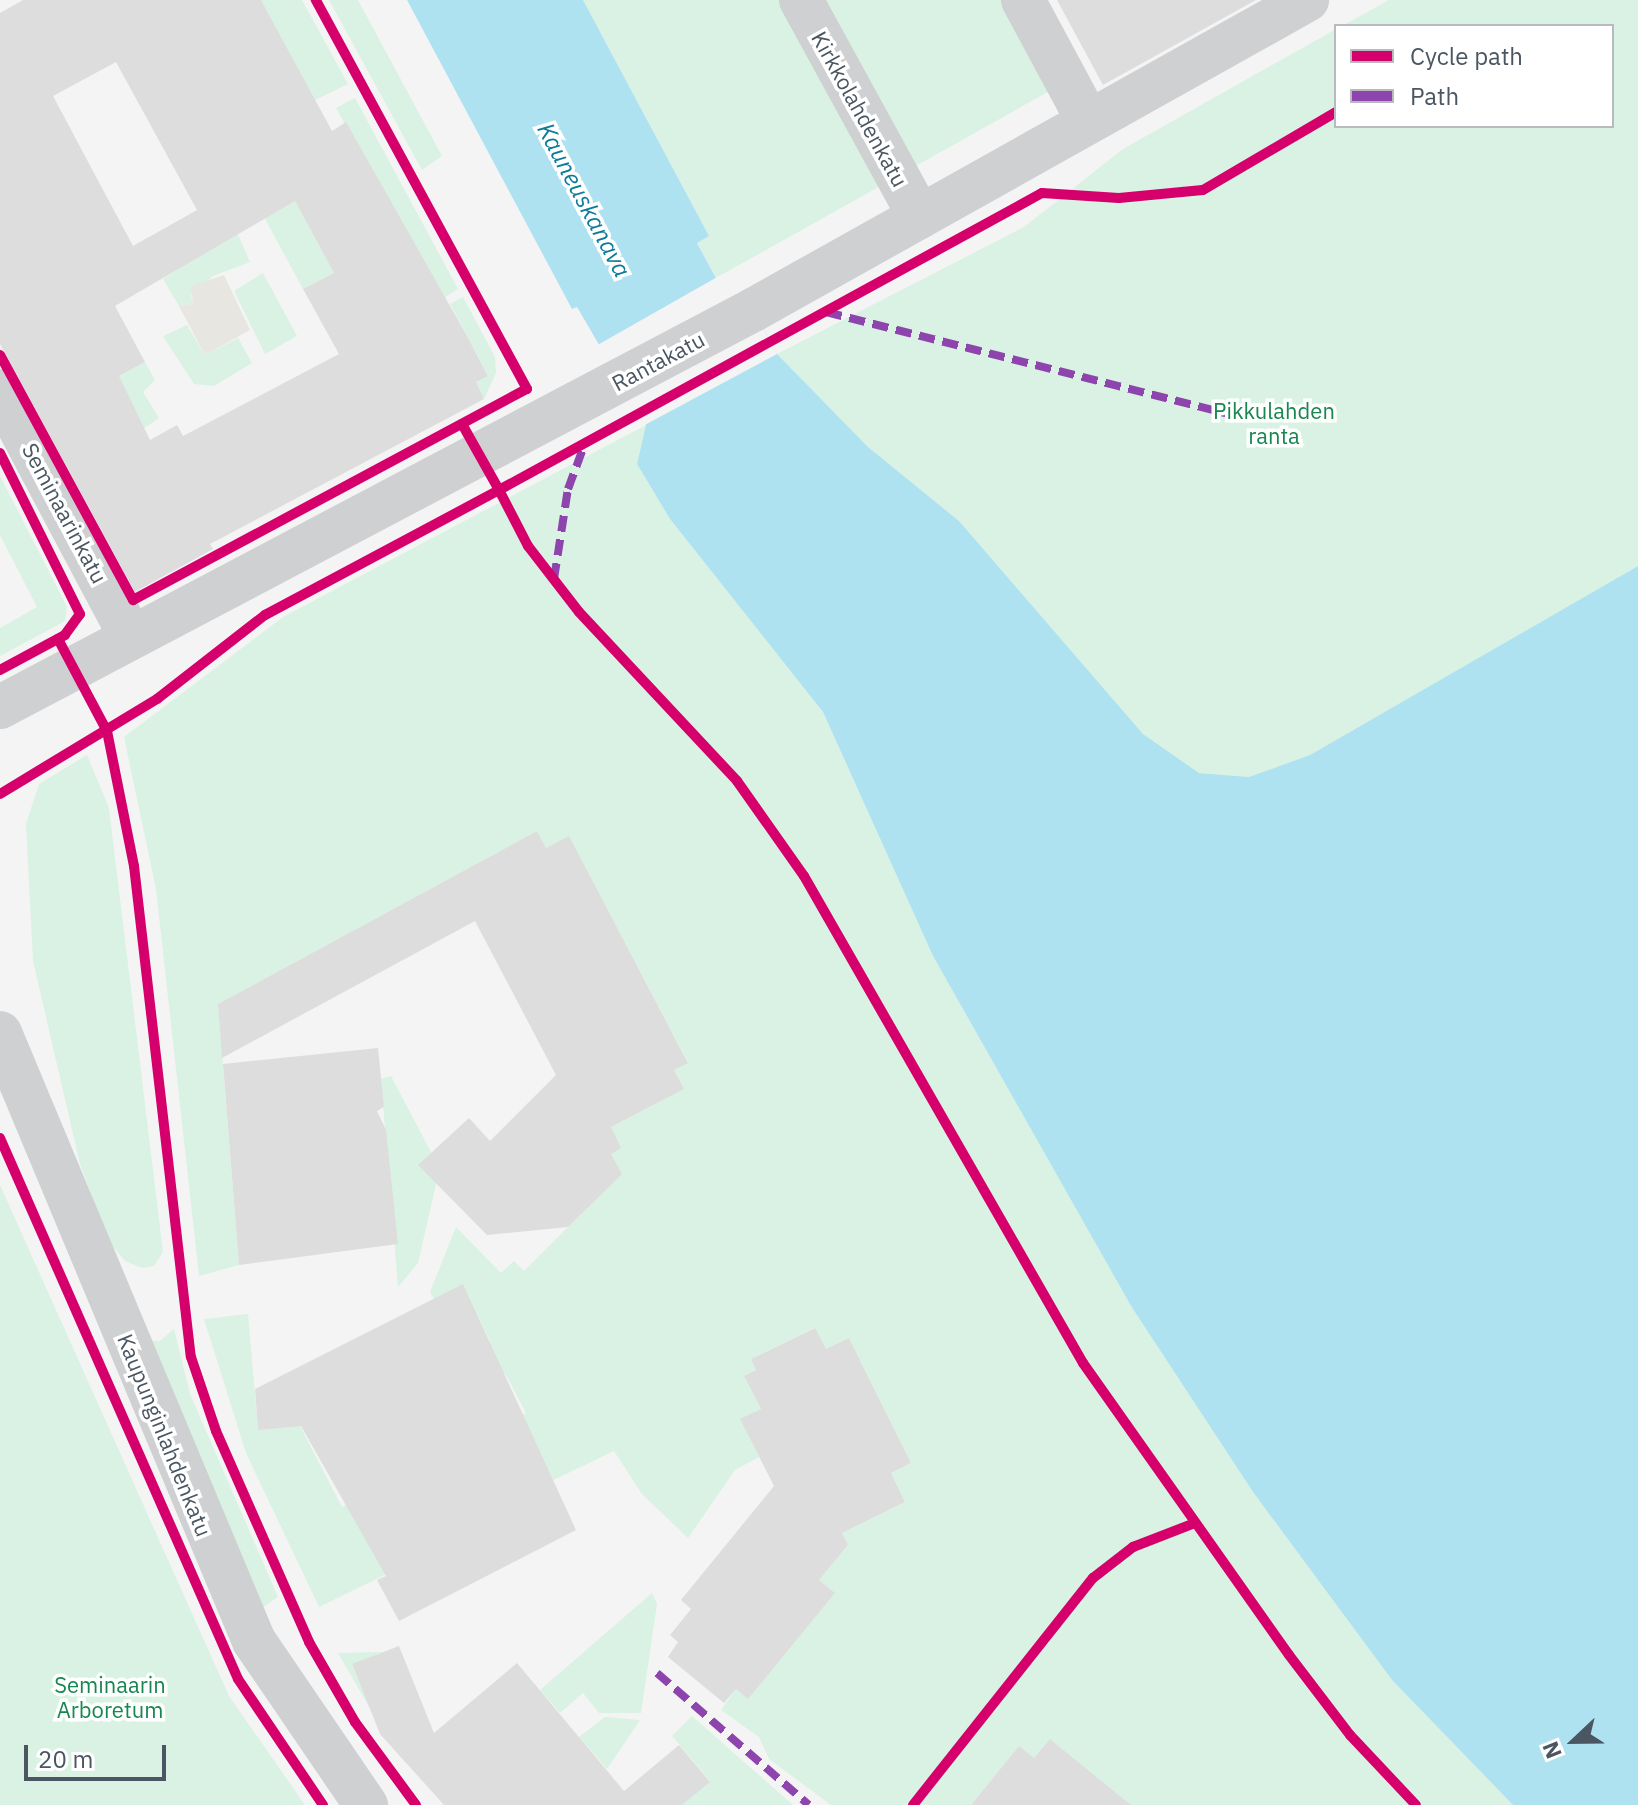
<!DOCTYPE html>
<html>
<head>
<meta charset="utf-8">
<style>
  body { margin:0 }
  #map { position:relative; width:1638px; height:1805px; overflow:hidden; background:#f4f4f4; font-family:"IBM Plex Sans",sans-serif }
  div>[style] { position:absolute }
  .green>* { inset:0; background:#d9f2e3 }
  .sand>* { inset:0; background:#e7e6e1 }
  .water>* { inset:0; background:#aee2f0 }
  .pier>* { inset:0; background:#f4f4f4 }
  .building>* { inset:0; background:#ddddde }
  .street>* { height:44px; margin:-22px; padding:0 22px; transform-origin:22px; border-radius:22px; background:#ced0d2 }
  .quiet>* { height:8px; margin-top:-4px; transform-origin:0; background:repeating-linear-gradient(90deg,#8e44ad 0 16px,transparent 0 24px) }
  .cycleway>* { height:10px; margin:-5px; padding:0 5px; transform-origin:5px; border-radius:5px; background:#d6006c }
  span { translate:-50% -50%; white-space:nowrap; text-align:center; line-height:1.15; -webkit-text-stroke:7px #fff; paint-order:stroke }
  .street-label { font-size:22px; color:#4a5661 }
  .park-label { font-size:22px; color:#17864f }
  .water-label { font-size:24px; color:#0c7c9b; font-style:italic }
  .legend { position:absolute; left:1334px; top:24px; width:280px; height:104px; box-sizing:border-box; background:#fff; border:2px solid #b7bbc0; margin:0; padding:10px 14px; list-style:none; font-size:24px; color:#4a5661 }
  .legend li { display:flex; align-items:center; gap:16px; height:40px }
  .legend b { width:40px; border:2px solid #b7bbc0 }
  .north { position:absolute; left:1534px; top:1701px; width:80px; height:80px; -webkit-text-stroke:6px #fff; paint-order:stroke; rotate:248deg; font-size:22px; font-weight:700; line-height:32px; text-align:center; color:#4a5661 }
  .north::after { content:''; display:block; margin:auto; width:28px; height:36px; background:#4a5661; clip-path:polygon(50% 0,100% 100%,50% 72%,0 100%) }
  .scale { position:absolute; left:24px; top:1745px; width:142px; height:36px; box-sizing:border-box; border:4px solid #4a5661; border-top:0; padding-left:10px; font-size:24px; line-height:28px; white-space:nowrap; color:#4a5661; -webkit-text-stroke:6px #fff; paint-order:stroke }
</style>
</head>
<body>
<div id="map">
  <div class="green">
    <i style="clip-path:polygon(261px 0,302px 0,348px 84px,315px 100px)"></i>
    <i style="clip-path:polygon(329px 0,358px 0,442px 156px,422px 170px)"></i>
    <i style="clip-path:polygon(583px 0,1002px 0,1053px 89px,716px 278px,697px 242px,709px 236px)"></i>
    <i style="clip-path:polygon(1389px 0,1638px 0,1638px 566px,1310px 755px,1249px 777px,1199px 773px,1143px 734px,959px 521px,868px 447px,777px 354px,1024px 227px,1123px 149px,1336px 29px,1336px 126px,1612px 126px,1612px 26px,1342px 26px)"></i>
    <i style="clip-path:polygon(355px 98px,458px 289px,442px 299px,336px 108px)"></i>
    <i style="clip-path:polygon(295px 201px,334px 273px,303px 289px,264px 217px)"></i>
    <i style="clip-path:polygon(237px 232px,250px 262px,213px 276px,191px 295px,193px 304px,179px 306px,163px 279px)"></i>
    <i style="clip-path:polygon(263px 273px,297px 336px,265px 354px,234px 291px)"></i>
    <i style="clip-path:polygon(463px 297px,495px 357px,496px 373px,484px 399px,476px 382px,488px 375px,450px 304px)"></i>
    <i style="clip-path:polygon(187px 325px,205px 355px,238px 338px,252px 363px,214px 386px,194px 384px,163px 336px)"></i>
    <i style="clip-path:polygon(145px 362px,155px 380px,143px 392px,159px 418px,137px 433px,114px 379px)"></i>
    <i style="clip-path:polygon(646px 425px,637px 464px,670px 519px,823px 712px,933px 956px,1131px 1306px,1253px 1492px,1392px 1680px,1513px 1805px,1131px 1805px,1050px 1739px,1034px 1758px,1019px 1746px,971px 1805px,831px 1805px,769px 1759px,759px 1737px,721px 1710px,736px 1689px,748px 1698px,835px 1593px,819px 1580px,848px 1545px,842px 1533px,905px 1502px,891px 1473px,911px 1463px,849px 1338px,826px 1349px,814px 1328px,751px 1359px,756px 1370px,744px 1376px,761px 1409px,741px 1420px,759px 1457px,735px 1470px,688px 1538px,642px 1494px,614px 1451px,430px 1539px,434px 1551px,319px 1607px,246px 1453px,204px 1319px,248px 1314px,258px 1430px,298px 1422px,342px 1507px,526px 1413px,505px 1373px,487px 1382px,474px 1349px,490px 1341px,463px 1285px,434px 1299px,430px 1292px,456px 1227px,501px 1273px,514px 1261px,524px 1271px,621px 1174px,611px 1154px,611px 1127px,684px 1089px,674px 1070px,688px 1062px,569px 837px,546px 848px,537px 831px,218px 1004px,239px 1265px,199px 1276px,156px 889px,124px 737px,283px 617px)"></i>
    <i style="clip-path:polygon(0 476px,67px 607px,65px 621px,0 656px,0 628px,37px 607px,0 535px)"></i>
    <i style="clip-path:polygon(87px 755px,109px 808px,163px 1252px,154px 1266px,142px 1268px,125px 1261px,109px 1242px,80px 1164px,33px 961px,26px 824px,39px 784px)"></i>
    <i style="clip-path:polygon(391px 1076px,431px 1152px,426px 1158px,439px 1171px,418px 1263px,398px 1287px,381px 1079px)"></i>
    <i style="clip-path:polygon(0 1185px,229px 1696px,305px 1805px,0 1805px)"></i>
    <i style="clip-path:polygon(174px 1329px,190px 1394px,278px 1597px,263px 1607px,147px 1340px,160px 1341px)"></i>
    <i style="clip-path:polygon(652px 1593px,657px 1604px,641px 1713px,599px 1713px,583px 1693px,560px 1713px,540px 1690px)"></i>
    <i style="clip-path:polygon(382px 1652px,352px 1665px,371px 1710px,338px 1653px)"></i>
    <i style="clip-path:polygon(692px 1716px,793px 1805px,682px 1805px,710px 1781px,672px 1736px)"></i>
    <i style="clip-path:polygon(605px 1717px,640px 1720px,607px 1769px,579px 1737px)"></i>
  </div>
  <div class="sand">
    <i style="clip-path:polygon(224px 275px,250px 330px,205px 355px,179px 306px,193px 304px,191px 286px)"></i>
  </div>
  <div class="water">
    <i style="clip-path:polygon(407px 0,583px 0,709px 236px,697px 243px,743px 328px,760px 321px,777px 354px,868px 447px,959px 521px,1143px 734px,1199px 773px,1249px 777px,1310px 755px,1638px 566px,1638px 1805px,1513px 1805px,1392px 1680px,1253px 1492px,1131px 1306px,933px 956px,823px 712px,670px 519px,637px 464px,646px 425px,577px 307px,572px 309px)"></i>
  </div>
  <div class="pier">
    <i style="clip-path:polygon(719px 276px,745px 324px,758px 318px,777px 354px,641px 427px,594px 347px)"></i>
  </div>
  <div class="building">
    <i style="clip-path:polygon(evenodd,23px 0,261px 0,332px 131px,346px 122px,467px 336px,488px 376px,476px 382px,484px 399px,210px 544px,213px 549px,135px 592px,0 344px,0 13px,23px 0,116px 62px,197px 210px,133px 246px,53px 96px,116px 62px,23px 0,295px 201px,334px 273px,303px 289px,339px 354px,183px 436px,177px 425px,150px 440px,119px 376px,145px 362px,115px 306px,295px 201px)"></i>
    <i style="clip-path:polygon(1057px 0,1256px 0,1103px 85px)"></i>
    <i style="clip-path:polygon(537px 831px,546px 848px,569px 836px,688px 1063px,674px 1070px,684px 1089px,611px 1127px,621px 1148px,611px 1154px,622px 1174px,568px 1227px,487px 1235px,418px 1165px,469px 1118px,490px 1141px,556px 1075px,475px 921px,222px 1058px,218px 1004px)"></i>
    <i style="clip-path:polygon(378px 1048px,384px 1107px,377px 1111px,386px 1130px,398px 1244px,239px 1265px,223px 1064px)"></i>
    <i style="clip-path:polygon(463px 1284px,576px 1530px,399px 1621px,377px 1580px,386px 1576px,301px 1426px,258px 1430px,255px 1389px)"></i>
    <i style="clip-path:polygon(815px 1328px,826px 1349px,849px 1338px,911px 1463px,891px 1473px,905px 1502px,842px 1533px,848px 1545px,819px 1580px,835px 1593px,748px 1699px,736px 1689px,724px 1703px,668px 1657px,678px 1642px,670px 1635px,691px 1609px,681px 1600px,774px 1486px,740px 1419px,761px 1409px,744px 1376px,756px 1370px,751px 1359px)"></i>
    <i style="clip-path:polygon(399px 1646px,434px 1733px,517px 1663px,624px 1791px,679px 1745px,710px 1782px,682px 1805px,444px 1805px,380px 1734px,352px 1664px)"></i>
    <i style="clip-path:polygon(1050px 1739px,1131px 1805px,971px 1805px,1019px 1746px,1034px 1758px)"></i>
  </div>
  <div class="street">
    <i style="left:801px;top:0;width:247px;rotate:61.3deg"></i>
    <i style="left:1023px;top:0;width:135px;rotate:61.7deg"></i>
    <i style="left:0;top:391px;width:276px;rotate:62deg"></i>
    <i style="left:0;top:707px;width:851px;rotate:-27.8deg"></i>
    <i style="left:753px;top:310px;width:635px;rotate:-29.23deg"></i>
    <i style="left:0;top:1033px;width:659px;rotate:67.33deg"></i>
    <i style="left:254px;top:1641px;width:199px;rotate:55.7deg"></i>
  </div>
  <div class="quiet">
    <i style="left:826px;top:312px;width:420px;rotate:14.2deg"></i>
    <i style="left:554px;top:579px;width:91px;rotate:-81.2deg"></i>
    <i style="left:568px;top:489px;width:49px;rotate:-69.7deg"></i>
    <i style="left:657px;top:1673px;width:201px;rotate:41deg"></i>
  </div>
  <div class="cycleway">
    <i style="left:0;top:355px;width:279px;rotate:61.5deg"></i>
    <i style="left:133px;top:600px;width:447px;rotate:-28.2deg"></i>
    <i style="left:527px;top:389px;width:443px;rotate:-118.5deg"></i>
    <i style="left:462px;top:424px;width:76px;rotate:60.7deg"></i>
    <i style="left:499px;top:490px;width:619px;rotate:-28.68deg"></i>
    <i style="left:1042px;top:193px;width:77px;rotate:3.7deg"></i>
    <i style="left:1119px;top:198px;width:84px;rotate:-5.4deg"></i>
    <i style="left:1203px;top:190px;width:154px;rotate:-30.4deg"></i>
    <i style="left:0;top:453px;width:180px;rotate:63.6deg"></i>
    <i style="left:80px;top:614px;width:26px;rotate:126deg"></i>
    <i style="left:65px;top:635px;width:74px;rotate:151.7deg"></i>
    <i style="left:58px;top:639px;width:104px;rotate:62deg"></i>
    <i style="left:107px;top:731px;width:138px;rotate:78.7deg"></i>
    <i style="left:134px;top:866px;width:494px;rotate:83.4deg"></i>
    <i style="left:191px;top:1357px;width:78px;rotate:71.3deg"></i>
    <i style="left:216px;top:1431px;width:231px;rotate:66.2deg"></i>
    <i style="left:309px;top:1642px;width:92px;rotate:60.1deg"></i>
    <i style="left:355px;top:1722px;width:103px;rotate:53.7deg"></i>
    <i style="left:0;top:794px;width:184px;rotate:-31.2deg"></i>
    <i style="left:157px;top:699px;width:137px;rotate:-37.9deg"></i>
    <i style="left:265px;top:615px;width:265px;rotate:-28.1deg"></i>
    <i style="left:499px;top:490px;width:63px;rotate:62.6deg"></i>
    <i style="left:528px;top:546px;width:83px;rotate:52.3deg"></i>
    <i style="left:579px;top:612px;width:231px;rotate:46.9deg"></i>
    <i style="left:737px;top:781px;width:116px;rotate:54.8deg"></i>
    <i style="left:804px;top:876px;width:561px;rotate:60.19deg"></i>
    <i style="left:1083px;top:1363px;width:357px;rotate:54.8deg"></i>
    <i style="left:1289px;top:1655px;width:101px;rotate:52.7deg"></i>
    <i style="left:1350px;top:1735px;width:96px;rotate:46.7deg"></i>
    <i style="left:0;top:1138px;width:591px;rotate:66.25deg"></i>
    <i style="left:238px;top:1679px;width:152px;rotate:56deg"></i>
    <i style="left:913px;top:1805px;width:290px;rotate:-51.6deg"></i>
    <i style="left:1093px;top:1578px;width:51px;rotate:-37.8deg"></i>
    <i style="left:1133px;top:1547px;width:66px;rotate:-21.2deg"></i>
  </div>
  <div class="street-label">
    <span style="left:860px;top:109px;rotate:61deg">Kirkkolahdenkatu</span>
    <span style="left:658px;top:361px;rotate:-28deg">Rantakatu</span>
    <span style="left:65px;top:513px;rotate:62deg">Seminaarinkatu</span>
    <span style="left:165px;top:1435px;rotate:68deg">Kaupunginlahdenkatu</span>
  </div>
  <div class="park-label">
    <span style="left:1274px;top:423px">Pikkulahden<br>ranta</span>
    <span style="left:110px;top:1697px">Seminaarin<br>Arboretum</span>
  </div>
  <div class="water-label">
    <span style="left:584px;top:200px;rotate:62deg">Kauneuskanava</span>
  </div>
  <ul class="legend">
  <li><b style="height:10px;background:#d6006c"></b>Cycle path</li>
  <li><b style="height:10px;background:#8e44ad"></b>Path</li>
  </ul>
  <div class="north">N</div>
  <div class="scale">20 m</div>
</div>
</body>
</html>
